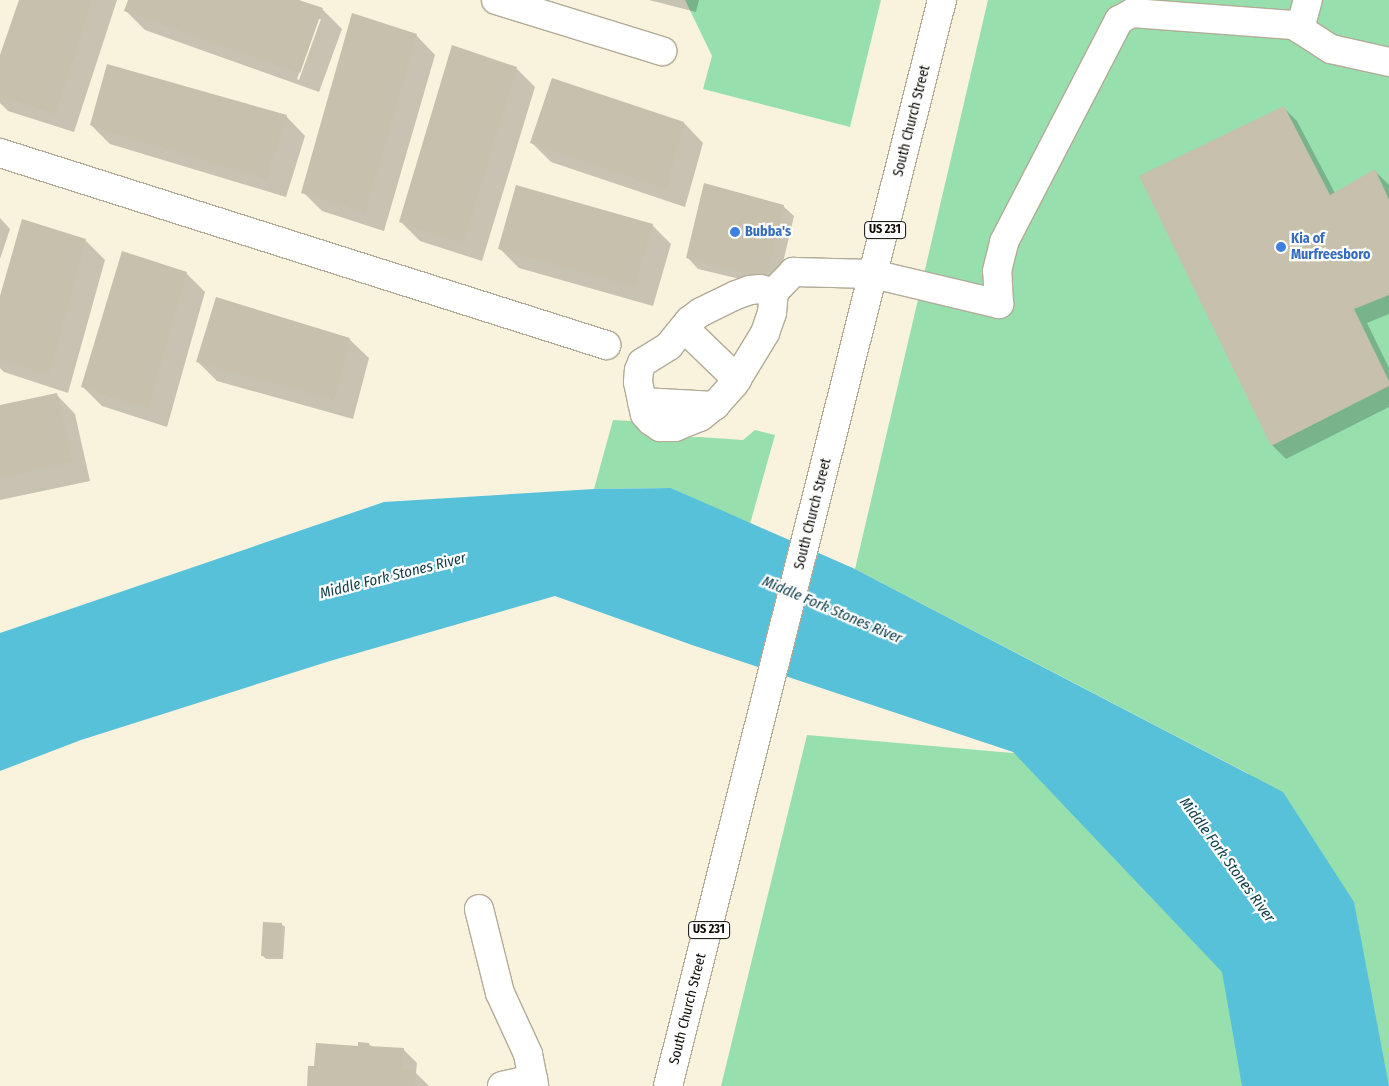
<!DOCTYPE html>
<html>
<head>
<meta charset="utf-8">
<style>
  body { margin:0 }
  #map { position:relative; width:1389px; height:1086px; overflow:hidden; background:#f9f3de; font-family:"Fira Sans Condensed",sans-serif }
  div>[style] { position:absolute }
  .green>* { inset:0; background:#97e0ae }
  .water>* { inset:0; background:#58c1da }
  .shadow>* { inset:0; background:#0003 }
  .building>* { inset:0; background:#c6c0ac }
  .roads { filter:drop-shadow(1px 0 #b1ab97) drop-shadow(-1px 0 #b1ab97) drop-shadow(0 1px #b1ab97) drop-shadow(0 -1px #b1ab97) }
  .minor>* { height:28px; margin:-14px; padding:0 14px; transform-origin:14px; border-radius:14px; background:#fff }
  .highway>* { height:28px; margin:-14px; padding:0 14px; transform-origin:14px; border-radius:14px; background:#fff }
  .dots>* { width:14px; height:14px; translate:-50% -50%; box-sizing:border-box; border:2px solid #fff; border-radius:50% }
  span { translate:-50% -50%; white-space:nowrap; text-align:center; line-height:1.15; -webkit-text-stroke:4.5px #fff; paint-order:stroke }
  .shield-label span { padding:1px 4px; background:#fff; border:1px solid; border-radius:4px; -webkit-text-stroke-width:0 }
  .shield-label { font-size:12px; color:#0d0b05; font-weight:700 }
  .street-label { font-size:14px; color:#0d0b05 }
  .shop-label { font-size:14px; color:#366cbe; font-weight:700 }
  .left { translate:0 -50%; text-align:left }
  .water-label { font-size:15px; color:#0b3c47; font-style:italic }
</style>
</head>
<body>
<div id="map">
  <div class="green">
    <i style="clip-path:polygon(685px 0,881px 0,850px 127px,703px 89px,712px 56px)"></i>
    <i style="clip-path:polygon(988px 0,1389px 0,1389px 1086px,721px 1086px,807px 735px,1249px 774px,855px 569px)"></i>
    <i style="clip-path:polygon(613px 420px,632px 421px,661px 438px,699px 437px,743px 440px,755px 430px,775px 435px,750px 524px,671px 488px,594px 489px)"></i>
  </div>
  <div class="water">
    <i style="clip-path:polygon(671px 488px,855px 569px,1283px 792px,1354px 902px,1389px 1086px,1242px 1086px,1222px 972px,1013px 752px,692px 645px,555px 596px,330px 661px,81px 740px,0 771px,0 633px,384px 502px,594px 489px)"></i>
  </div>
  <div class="shadow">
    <i style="clip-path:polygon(20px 0,117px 0,74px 132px,8px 111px,0 103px,0 59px)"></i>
    <i style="clip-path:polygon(evenodd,129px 0,295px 0,323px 10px,342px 29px,319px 92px,145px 30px,126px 11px,129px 0,318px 19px,321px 19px,299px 80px,297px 79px,318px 19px)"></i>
    <i style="clip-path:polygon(649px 0,699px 0,696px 12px)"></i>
    <i style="clip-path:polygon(416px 35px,435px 55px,384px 231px,322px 211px,303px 192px)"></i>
    <i style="clip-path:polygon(516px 68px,535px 87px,482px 261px,420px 241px,401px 222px)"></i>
    <i style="clip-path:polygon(552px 79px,684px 123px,703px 143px,685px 207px,551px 162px,531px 142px)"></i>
    <i style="clip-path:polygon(1283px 107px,1297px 121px,1335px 193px,1375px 171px,1389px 185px,1389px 314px,1367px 323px,1389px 368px,1389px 407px,1286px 459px,1272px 445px,1140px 176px)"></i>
    <i style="clip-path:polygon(286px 116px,305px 136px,286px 197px,110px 144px,91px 125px)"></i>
    <i style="clip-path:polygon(783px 206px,794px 216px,777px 288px,698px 269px,688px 258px)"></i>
    <i style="clip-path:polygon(0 218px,10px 229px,0 259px)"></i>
    <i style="clip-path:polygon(23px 221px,86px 241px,105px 260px,68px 393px,4px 372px,0 368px,0 301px)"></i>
    <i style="clip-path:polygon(652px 225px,671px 244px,653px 306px,519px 268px,499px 248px)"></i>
    <i style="clip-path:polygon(186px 273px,205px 292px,167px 427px,102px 406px,83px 387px)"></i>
    <i style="clip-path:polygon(349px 339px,369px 358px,353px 419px,217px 381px,198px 362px)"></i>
    <i style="clip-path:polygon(56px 394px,75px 414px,90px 481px,0 500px,0 406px)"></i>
    <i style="clip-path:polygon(281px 924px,285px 927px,283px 959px,266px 959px,263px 956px)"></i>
    <i style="clip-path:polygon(369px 1044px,373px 1048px,403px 1049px,417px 1063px,416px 1073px,429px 1086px,308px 1086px,315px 1067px)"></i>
  </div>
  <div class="building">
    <i style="clip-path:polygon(19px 0,92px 0,55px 114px,0 96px,0 55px)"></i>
    <i style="clip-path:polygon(128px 0,299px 0,323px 8px,300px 73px,124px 11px)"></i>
    <i style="clip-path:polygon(352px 13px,417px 34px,365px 212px,301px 193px)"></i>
    <i style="clip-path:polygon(452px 45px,517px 67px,463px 243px,399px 222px)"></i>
    <i style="clip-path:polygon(107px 64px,287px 115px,266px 179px,90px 125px)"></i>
    <i style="clip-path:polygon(552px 78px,684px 122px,666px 189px,530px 143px)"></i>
    <i style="clip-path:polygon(1284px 106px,1330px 195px,1375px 169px,1389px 200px,1389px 295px,1354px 309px,1389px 381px,1389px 386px,1271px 446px,1139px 176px)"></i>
    <i style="clip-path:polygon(704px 183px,784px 205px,766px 278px,686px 258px)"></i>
    <i style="clip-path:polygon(516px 185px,653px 224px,634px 287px,498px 249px)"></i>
    <i style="clip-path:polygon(22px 219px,86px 239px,49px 375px,0 359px,0 296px)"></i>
    <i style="clip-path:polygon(122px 251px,187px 272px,148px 408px,81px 387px)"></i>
    <i style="clip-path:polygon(216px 297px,350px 338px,334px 400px,196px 362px)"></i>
    <i style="clip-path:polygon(57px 393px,72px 462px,0 477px,0 405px)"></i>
    <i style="clip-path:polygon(263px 922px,282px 923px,280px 956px,261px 956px)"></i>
    <i style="clip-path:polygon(358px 1042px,369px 1043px,369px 1046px,404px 1048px,402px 1070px,416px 1071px,415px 1086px,307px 1086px,308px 1066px,314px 1066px,316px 1043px,358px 1046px)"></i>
  </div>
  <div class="roads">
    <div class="minor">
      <i style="left:496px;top:0;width:174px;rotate:17.1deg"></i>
      <i style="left:1300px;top:29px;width:37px;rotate:33deg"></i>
      <i style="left:1331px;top:49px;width:59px;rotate:12.6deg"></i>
      <i style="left:0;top:153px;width:636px;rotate:17.58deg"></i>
      <i style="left:774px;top:292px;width:14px;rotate:-168deg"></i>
      <i style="left:760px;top:289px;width:10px;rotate:174deg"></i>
      <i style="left:750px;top:290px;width:15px;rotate:160deg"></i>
      <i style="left:736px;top:295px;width:39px;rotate:154deg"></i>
      <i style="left:701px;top:312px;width:15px;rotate:143deg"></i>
      <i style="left:689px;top:321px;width:32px;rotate:129deg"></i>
      <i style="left:669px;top:346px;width:32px;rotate:148deg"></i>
      <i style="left:642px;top:363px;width:8px;rotate:113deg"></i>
      <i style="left:639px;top:370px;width:12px;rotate:95deg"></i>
      <i style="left:638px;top:382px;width:33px;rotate:78deg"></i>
      <i style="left:645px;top:414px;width:9px;rotate:49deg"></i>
      <i style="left:651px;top:421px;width:11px;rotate:34deg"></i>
      <i style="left:660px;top:427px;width:15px"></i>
      <i style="left:675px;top:427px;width:27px;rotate:-22deg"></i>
      <i style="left:700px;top:417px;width:22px;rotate:-39deg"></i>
      <i style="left:717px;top:403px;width:25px;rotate:-48deg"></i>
      <i style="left:734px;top:384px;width:60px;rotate:-58.7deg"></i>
      <i style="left:765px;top:333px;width:21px;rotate:-71deg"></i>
      <i style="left:772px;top:313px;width:21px;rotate:-85deg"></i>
      <i style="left:774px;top:292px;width:28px;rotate:-46deg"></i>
      <i style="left:793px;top:272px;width:80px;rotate:1.4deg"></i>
      <i style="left:873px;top:274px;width:130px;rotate:13.4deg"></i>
      <i style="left:999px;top:304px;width:33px;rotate:-93deg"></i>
      <i style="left:997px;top:271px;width:30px;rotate:-76deg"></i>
      <i style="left:1004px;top:242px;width:250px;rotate:-62.6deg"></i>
      <i style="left:1119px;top:20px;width:15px;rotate:-28deg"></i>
      <i style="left:1132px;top:13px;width:161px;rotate:4.3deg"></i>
      <i style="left:1293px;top:25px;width:8px;rotate:30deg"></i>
      <i style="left:1300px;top:29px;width:30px;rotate:-75deg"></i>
      <i style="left:684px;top:328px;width:74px;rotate:43.9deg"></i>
      <i style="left:642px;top:402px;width:73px;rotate:3.1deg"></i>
      <i style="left:479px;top:909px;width:87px;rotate:76deg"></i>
      <i style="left:500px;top:993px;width:67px;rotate:65.3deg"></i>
      <i style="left:528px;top:1054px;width:33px;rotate:79deg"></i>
      <i style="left:502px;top:1086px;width:32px;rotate:-13deg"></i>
    </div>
    <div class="highway">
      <i style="left:668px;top:1086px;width:1120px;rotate:-75.84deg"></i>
    </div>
  </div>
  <div class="dots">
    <i style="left:735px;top:232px;background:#3f7fe0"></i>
    <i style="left:1281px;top:247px;background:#3f7fe0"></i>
  </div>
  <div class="shield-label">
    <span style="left:885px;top:230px">US 231</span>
    <span style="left:709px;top:930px">US 231</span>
  </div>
  <div class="street-label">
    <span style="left:912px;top:121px;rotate:-76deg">South Church Street</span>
    <span style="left:813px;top:514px;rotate:-76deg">South Church Street</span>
    <span style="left:688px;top:1009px;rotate:-76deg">South Church Street</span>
  </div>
  <div class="shop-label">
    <span class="left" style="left:745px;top:232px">Bubba's</span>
    <span class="left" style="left:1291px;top:247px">Kia of<br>Murfreesboro</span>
  </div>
  <div class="water-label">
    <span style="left:393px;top:576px;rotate:-14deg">Middle Fork Stones River</span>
    <span style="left:832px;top:610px;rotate:23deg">Middle Fork Stones River</span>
    <span style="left:1227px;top:860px;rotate:54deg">Middle Fork Stones River</span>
  </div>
</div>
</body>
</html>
